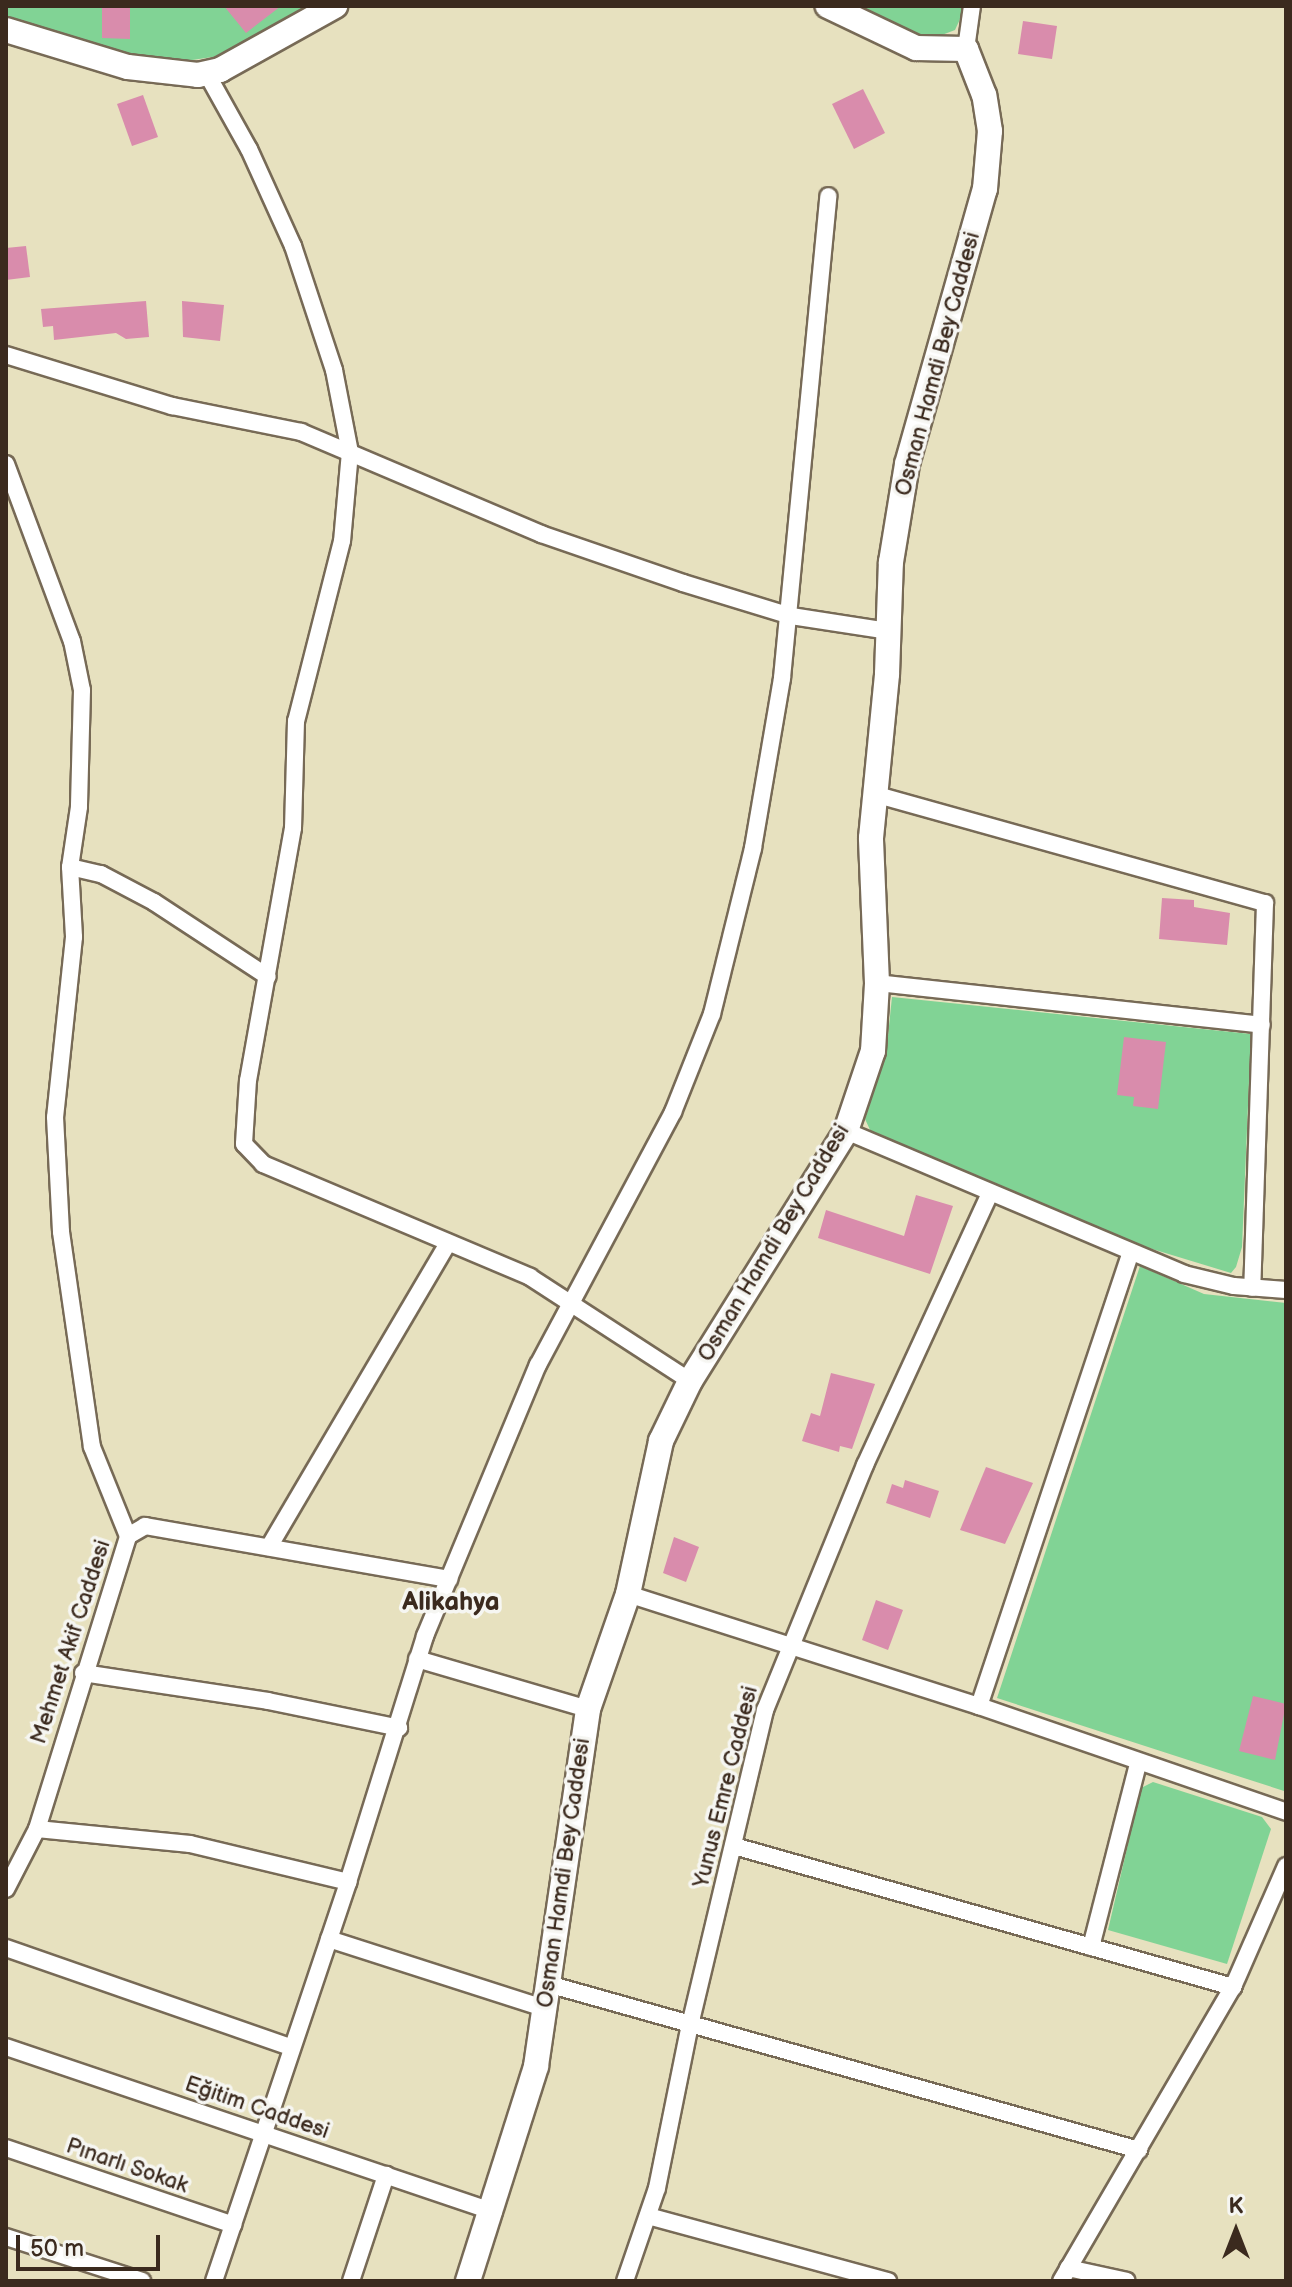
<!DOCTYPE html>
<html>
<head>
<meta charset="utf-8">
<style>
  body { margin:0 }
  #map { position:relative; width:1292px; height:2287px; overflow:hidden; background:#e7e1bf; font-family:"Balsamiq Sans",sans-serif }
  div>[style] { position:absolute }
  .green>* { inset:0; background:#81d395 }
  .building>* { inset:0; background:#d98cac }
  .roads { filter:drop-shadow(2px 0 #776a56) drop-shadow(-2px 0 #776a56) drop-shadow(0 2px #776a56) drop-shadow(0 -2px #776a56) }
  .street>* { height:16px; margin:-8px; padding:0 8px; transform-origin:8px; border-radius:8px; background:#fff }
  .secondary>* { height:24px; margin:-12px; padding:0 12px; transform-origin:12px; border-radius:12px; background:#fff }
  span { translate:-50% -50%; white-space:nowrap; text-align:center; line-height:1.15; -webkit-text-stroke:7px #f6f6f2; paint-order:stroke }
  .street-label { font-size:22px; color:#3b2a1e }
  .quarter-label { font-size:26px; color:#3b2a1e; font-weight:700 }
  .frame { position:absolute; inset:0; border:8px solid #3b2a1e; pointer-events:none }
  .north { position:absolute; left:1196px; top:2191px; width:80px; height:80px; -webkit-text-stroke:6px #f6f6f2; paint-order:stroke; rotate:0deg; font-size:22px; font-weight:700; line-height:32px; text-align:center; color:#3b2a1e }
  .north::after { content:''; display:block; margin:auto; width:28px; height:36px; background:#3b2a1e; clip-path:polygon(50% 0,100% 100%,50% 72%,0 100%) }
  .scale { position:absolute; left:16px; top:2235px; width:144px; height:36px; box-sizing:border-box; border:4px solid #3b2a1e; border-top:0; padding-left:10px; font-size:24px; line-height:28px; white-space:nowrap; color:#3b2a1e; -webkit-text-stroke:6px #f6f6f2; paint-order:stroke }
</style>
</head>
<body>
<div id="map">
  <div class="green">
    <i style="clip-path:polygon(6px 6px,316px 6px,226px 55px,172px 63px,135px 58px,6px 19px)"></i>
    <i style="clip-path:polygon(853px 6px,966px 6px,955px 30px,934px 38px,918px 36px)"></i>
    <i style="clip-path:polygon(892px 997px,1251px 1034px,1242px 1247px,1236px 1267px,1231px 1273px,1116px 1238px,871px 1132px,865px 1119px,886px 1055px)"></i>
    <i style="clip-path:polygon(1140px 1266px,1204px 1294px,1286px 1303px,1284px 1791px,997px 1698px)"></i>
    <i style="clip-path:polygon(1153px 1782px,1262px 1817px,1271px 1829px,1227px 1964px,1108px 1930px,1141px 1788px)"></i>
  </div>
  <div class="building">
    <i style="clip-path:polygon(102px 6px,130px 6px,130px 39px,102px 38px)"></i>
    <i style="clip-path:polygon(224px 6px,281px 6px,246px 33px)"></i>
    <i style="clip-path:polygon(1023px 21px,1057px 26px,1052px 59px,1018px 54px)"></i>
    <i style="clip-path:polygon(863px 89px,885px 133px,854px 149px,832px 104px)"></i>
    <i style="clip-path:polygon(143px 95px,158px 137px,132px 146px,117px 104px)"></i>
    <i style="clip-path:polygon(26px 246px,30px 277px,6px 280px,6px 248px)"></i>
    <i style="clip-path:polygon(146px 301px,149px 337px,126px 339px,116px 333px,54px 340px,53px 326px,43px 327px,41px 309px)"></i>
    <i style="clip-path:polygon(182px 301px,224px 305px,220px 341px,183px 337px)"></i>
    <i style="clip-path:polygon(1162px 898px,1194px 900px,1194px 907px,1230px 913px,1227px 945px,1159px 939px)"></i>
    <i style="clip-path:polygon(1124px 1037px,1166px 1042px,1158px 1109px,1133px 1106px,1134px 1097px,1117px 1095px)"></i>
    <i style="clip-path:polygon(916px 1195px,953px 1206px,930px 1274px,818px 1238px,826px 1210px,904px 1236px)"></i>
    <i style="clip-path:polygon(831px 1373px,875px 1384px,852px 1449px,840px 1446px,839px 1452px,802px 1441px,811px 1413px,820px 1416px)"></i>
    <i style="clip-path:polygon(986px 1467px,1033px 1483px,1005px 1544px,960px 1530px)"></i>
    <i style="clip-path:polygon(905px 1480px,939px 1491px,930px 1518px,886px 1503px,892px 1484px,903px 1488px)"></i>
    <i style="clip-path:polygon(674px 1537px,699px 1547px,686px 1582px,663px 1573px)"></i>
    <i style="clip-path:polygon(876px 1600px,903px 1610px,888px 1650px,862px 1640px)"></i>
    <i style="clip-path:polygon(1253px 1696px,1286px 1704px,1275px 1760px,1239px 1751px)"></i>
  </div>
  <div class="roads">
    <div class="street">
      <i style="left:966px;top:49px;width:43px;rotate:-82.1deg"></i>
      <i style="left:207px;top:74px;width:86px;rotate:60.8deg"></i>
      <i style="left:249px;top:149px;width:107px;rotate:65.6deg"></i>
      <i style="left:293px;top:246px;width:131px;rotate:71.7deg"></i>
      <i style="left:334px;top:370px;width:84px;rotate:79deg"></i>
      <i style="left:350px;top:452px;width:89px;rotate:95.1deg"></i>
      <i style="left:342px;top:541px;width:186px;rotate:104.3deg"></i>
      <i style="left:296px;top:721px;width:107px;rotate:91.6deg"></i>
      <i style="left:293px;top:828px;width:256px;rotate:100.1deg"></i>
      <i style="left:248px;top:1080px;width:64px;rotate:93.6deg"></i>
      <i style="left:244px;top:1144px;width:28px;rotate:46deg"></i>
      <i style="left:263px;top:1164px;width:290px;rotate:22.9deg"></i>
      <i style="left:530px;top:1277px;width:191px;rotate:33deg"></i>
      <i style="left:6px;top:355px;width:174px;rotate:17.1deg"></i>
      <i style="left:172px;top:406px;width:132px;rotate:11.4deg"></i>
      <i style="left:301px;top:432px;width:261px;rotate:23deg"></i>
      <i style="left:541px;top:534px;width:150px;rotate:19deg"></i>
      <i style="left:683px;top:583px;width:113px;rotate:17deg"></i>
      <i style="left:791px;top:616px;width:98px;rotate:8.8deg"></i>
      <i style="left:6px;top:464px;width:189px;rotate:69.6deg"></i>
      <i style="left:72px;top:641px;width:50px;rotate:78.5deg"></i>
      <i style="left:82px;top:690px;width:117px;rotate:91.5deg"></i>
      <i style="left:79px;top:807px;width:61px;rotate:98.5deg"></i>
      <i style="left:70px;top:867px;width:70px;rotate:86.7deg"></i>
      <i style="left:74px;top:937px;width:181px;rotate:96deg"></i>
      <i style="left:55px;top:1117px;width:115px;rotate:87deg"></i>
      <i style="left:61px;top:1232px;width:217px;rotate:81.8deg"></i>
      <i style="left:92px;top:1447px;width:96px;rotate:68deg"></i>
      <i style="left:874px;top:794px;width:406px;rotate:15.6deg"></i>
      <i style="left:1265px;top:903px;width:385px;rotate:91.9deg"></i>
      <i style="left:70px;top:867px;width:32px;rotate:13deg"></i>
      <i style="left:101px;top:874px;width:60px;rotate:27.8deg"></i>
      <i style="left:154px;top:902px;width:136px;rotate:33.3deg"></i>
      <i style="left:877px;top:983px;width:387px;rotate:6.2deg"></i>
      <i style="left:846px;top:1131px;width:367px;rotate:22.9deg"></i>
      <i style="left:1184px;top:1274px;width:51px;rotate:13.5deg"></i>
      <i style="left:1234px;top:1286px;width:52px;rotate:4.4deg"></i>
      <i style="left:269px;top:1547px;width:353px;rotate:-59.5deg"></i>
      <i style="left:628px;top:1594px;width:368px;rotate:17.7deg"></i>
      <i style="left:979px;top:1706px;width:325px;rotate:19deg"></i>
      <i style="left:417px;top:1659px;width:178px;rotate:16.3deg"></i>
      <i style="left:83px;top:1673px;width:187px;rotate:8.6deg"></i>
      <i style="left:268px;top:1701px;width:134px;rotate:11.6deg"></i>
      <i style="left:979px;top:1706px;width:477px;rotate:-71.5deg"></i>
      <i style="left:37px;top:1829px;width:154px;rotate:5.6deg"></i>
      <i style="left:190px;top:1844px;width:163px;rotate:13.5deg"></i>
      <i style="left:348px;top:1882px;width:258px;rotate:-72.6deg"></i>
      <i style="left:425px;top:1636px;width:294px;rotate:-67.4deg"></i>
      <i style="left:538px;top:1365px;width:287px;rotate:-61.9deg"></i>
      <i style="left:673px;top:1112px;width:105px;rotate:-68.3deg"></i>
      <i style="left:712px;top:1014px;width:171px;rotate:-76.1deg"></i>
      <i style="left:753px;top:848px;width:172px;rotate:-80.3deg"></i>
      <i style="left:782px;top:678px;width:484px;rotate:-84.5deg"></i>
      <i style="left:734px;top:1846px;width:519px;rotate:15.78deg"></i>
      <i style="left:6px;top:1889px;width:68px;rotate:-62.7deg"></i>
      <i style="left:37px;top:1829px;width:307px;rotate:-72.7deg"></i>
      <i style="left:128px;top:1536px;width:20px;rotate:-30deg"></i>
      <i style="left:145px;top:1526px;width:309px;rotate:9.9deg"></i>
      <i style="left:329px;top:1939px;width:226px;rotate:17.8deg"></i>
      <i style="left:1091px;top:1947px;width:189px;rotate:-75.6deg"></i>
      <i style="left:6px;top:1948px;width:302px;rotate:19.2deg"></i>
      <i style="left:548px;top:1984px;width:614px;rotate:15.69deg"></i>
      <i style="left:6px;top:2047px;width:515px;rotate:18.68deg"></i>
      <i style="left:6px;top:2148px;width:240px;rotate:18.7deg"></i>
      <i style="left:648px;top:2216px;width:249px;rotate:15.2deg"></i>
      <i style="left:6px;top:2237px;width:143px;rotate:17.9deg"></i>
      <i style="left:1068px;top:2268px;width:60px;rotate:12.4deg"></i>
      <i style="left:214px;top:2281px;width:421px;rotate:-71.4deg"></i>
      <i style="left:351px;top:2281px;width:112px;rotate:-71.7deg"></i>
      <i style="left:625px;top:2281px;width:98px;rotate:-71deg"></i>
      <i style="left:657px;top:2188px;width:166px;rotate:-78.6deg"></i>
      <i style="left:690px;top:2025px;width:324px;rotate:-76.6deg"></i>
      <i style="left:765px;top:1710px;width:265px;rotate:-67.8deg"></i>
      <i style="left:865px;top:1465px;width:299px;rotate:-65.3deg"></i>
      <i style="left:1061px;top:2281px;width:341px;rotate:-59.7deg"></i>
      <i style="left:1233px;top:1987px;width:132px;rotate:-66.3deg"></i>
    </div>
    <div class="secondary">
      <i style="left:6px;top:30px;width:127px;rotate:16.9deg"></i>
      <i style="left:128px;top:67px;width:70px;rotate:6.5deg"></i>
      <i style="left:198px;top:75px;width:23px;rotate:-13deg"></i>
      <i style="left:220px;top:70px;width:132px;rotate:-29.1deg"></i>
      <i style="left:468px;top:2281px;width:225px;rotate:-72.4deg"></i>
      <i style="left:536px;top:2066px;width:361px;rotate:-81.7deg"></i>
      <i style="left:588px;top:1709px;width:122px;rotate:-70.8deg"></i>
      <i style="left:628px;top:1594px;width:157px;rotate:-77.8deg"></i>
      <i style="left:661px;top:1441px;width:67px;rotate:-64.2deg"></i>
      <i style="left:690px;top:1381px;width:295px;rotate:-58deg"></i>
      <i style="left:846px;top:1131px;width:84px;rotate:-71.4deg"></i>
      <i style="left:873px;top:1051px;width:68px;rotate:-86.6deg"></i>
      <i style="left:877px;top:983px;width:145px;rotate:-92.4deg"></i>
      <i style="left:871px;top:838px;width:165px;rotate:-84.4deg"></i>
      <i style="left:887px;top:674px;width:112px;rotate:-88deg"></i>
      <i style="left:891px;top:562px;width:99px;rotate:-80.7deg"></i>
      <i style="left:907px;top:464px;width:286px;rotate:-74.2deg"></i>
      <i style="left:985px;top:189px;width:58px;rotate:-85.1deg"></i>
      <i style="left:990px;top:131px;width:36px;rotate:-99deg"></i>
      <i style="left:984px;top:95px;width:49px;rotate:-111.4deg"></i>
      <i style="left:966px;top:49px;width:50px;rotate:-178.9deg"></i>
      <i style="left:916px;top:48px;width:98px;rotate:-154.5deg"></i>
    </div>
  </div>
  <div class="street-label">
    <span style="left:938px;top:364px;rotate:-75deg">Osman Hamdi Bey Caddesi</span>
    <span style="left:774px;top:1243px;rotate:-59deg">Osman Hamdi Bey Caddesi</span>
    <span style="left:71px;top:1642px;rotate:-72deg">Mehmet Akif Caddesi</span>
    <span style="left:726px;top:1787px;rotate:-76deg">Yunus Emre Caddesi</span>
    <span style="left:564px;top:1873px;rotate:-82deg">Osman Hamdi Bey Caddesi</span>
    <span style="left:257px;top:2108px;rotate:19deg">Eğitim Caddesi</span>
    <span style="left:127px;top:2166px;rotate:19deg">Pınarlı Sokak</span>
  </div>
  <div class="quarter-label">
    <span style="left:451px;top:1603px">Alikahya</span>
  </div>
  <div class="frame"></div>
  <div class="north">K</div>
  <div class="scale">50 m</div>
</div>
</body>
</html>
